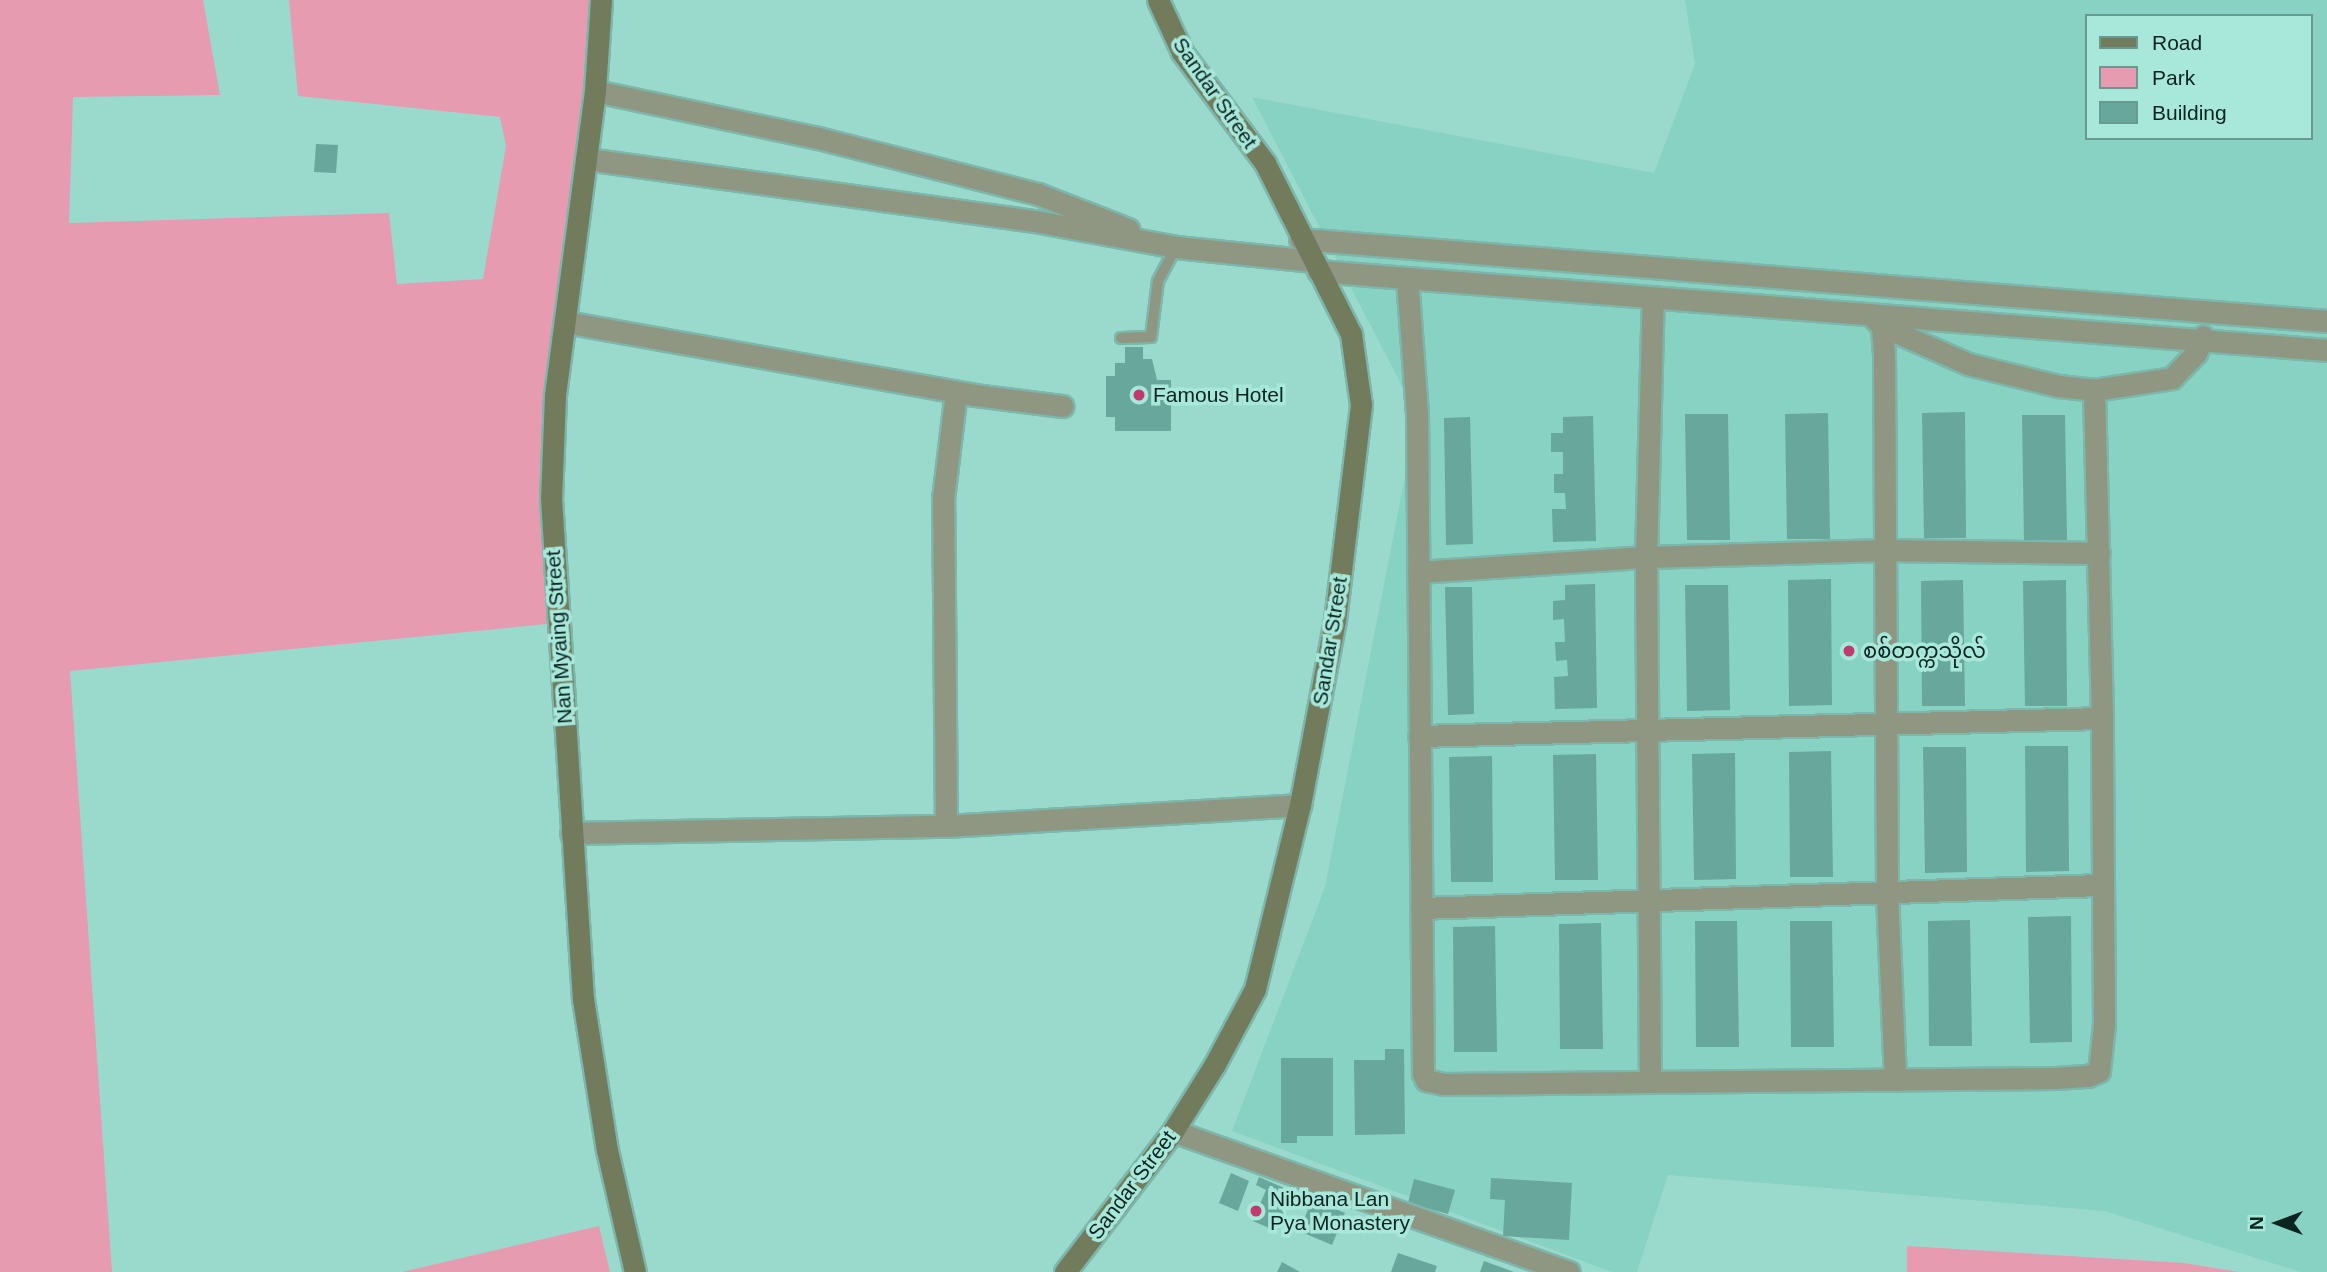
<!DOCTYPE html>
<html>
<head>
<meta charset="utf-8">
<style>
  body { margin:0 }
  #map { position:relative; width:2327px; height:1272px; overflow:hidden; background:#9adacd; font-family:Arial,"Noto Sans Myanmar",sans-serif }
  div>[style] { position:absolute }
  .built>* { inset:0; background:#87d2c3 }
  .green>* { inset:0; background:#e69bb1 }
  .building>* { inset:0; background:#68a79b }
  .roads { filter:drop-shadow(2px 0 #7db6aa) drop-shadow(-2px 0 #7db6aa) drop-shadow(0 2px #7db6aa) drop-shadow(0 -2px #7db6aa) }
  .lane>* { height:10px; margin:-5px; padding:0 5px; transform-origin:5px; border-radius:5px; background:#8f9681 }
  .street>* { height:21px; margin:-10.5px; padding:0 10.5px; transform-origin:10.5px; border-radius:10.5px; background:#8f9681 }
  .secondary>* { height:21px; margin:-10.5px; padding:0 10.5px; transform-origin:10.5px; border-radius:10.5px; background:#737b5d }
  .dots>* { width:19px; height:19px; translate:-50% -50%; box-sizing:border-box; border:4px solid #a7e8da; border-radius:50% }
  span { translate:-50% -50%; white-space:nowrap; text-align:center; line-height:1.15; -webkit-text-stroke:7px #a7e8da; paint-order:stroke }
  .street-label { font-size:21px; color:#0a2420 }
  .poi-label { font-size:21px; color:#0a2420 }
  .left { translate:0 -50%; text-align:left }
  .legend { position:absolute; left:2085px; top:14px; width:228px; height:126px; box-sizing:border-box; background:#a7e8da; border:2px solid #689a90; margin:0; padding:9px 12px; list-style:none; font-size:21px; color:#0a2420 }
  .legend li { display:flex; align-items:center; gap:14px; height:35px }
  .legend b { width:35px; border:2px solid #689a90 }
  .north { position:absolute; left:2243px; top:1188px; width:70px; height:70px; -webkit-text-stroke:5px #a7e8da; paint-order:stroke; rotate:270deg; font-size:19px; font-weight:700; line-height:28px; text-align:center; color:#0a2420 }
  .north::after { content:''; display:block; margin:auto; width:24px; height:32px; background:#0a2420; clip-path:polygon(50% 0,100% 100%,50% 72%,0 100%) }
</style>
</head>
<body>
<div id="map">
  <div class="built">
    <i style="clip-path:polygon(evenodd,1685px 0,2327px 0,2327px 1272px,2301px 1272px,2104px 1211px,1668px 1175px,1637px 1272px,1612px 1272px,1232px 1131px,1325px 887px,1417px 415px,1252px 97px,1654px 173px,1695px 64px,1685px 0,2087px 16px,2311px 16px,2311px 138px,2087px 138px,2087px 16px)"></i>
  </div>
  <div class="green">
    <i style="clip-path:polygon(0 0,203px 0,220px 95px,73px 97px,69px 223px,389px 213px,397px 284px,483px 279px,506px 146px,500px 117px,298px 96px,289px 0,596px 0,540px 490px,547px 624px,70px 671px,112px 1272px,0 1272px)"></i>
    <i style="clip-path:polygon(599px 1226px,610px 1272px,402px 1272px)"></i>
    <i style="clip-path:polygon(1907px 1246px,2184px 1263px,2239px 1272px,1907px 1272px)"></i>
  </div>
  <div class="building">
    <i style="clip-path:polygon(316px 144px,338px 145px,336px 173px,314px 172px)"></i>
    <i style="clip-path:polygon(1125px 347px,1143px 347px,1143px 359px,1152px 359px,1157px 380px,1171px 380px,1171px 431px,1115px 431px,1115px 417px,1106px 417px,1106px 376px,1115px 376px,1115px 363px,1125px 363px)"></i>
    <i style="clip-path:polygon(1965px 412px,1966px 538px,1924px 538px,1922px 413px)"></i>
    <i style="clip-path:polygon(1828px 413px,1830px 539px,1787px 539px,1785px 414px)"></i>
    <i style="clip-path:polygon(1685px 414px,1728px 414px,1730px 540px,1687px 540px)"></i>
    <i style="clip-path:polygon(2022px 415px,2065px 415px,2067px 540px,2024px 541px)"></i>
    <i style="clip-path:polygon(1593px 416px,1596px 541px,1553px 542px,1552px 509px,1566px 509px,1565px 493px,1554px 493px,1554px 474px,1563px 474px,1563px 452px,1551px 452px,1551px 433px,1563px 433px,1563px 417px)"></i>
    <i style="clip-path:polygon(1470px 417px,1473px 544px,1446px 545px,1444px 418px)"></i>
    <i style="clip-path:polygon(1831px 579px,1832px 705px,1789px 706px,1788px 580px)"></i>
    <i style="clip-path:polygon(1963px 580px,1965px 706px,1922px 706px,1921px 581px)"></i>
    <i style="clip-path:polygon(2066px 580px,2067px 706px,2025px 706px,2023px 581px)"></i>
    <i style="clip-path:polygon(1595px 584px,1597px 708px,1555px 709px,1554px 677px,1568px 676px,1567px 660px,1556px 661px,1555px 642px,1565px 642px,1564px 619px,1553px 620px,1553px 601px,1565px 600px,1565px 585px)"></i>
    <i style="clip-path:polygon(1685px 585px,1728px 585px,1730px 710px,1687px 711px)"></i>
    <i style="clip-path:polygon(1445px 587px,1472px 587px,1474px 714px,1448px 715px)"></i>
    <i style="clip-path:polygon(2025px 746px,2068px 746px,2069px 871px,2026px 872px)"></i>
    <i style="clip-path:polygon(1923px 747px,1966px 747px,1967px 872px,1925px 873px)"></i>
    <i style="clip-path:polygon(1831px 751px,1833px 877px,1790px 877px,1789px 752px)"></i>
    <i style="clip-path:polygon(1735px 753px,1736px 879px,1694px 880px,1692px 754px)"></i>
    <i style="clip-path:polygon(1596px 754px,1598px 880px,1555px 880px,1553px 755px)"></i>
    <i style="clip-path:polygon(1492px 756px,1493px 882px,1451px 882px,1449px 757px)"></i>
    <i style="clip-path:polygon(2071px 916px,2072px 1042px,2030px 1043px,2028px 917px)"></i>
    <i style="clip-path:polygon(1970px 920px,1972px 1046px,1929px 1046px,1928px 921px)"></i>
    <i style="clip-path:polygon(1695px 921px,1737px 921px,1739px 1047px,1696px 1047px)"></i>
    <i style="clip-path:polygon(1790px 921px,1832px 921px,1834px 1047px,1791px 1047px)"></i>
    <i style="clip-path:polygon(1601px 923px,1603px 1049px,1560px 1049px,1559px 924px)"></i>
    <i style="clip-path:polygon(1495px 926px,1497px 1052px,1454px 1052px,1453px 927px)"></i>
    <i style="clip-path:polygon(1385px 1049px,1404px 1049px,1405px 1134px,1355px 1135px,1354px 1060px,1385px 1060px)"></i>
    <i style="clip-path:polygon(1281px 1058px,1333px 1058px,1333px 1136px,1297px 1136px,1297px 1143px,1281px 1143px)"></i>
    <i style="clip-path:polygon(1231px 1173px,1249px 1181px,1238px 1211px,1219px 1203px)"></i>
    <i style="clip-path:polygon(1259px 1177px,1293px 1192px,1276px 1231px,1253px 1221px,1266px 1190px,1256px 1185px)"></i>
    <i style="clip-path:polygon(1491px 1178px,1572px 1183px,1569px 1240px,1503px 1236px,1505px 1200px,1490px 1199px)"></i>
    <i style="clip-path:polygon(1414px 1179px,1455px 1190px,1448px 1214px,1408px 1203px)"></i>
    <i style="clip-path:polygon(1297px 1192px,1345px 1213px,1332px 1245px,1299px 1231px,1308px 1210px,1292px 1203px)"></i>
    <i style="clip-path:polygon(1398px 1253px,1437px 1266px,1435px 1272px,1391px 1272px)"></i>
    <i style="clip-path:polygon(1484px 1261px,1514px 1272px,1480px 1272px)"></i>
    <i style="clip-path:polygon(1282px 1262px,1300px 1272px,1277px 1272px)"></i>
  </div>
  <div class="roads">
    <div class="lane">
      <i style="left:1121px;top:338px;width:30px;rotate:-2deg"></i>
      <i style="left:1151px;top:337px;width:56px;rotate:-82.9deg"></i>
      <i style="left:1158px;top:281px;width:38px;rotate:-62deg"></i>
    </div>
    <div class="street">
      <i style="left:595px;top:91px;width:228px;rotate:11.9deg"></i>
      <i style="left:818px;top:138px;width:227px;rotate:14.3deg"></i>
      <i style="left:1038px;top:194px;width:97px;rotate:21.3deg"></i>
      <i style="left:587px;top:159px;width:452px;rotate:7.9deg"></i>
      <i style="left:1035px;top:221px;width:143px;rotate:10.4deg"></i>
      <i style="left:1176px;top:247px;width:138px;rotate:5.8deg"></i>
      <i style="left:1300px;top:239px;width:1030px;rotate:4.57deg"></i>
      <i style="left:1318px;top:271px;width:1012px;rotate:4.48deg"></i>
      <i style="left:1407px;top:278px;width:137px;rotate:85.8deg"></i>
      <i style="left:1417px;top:415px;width:658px;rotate:89.48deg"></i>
      <i style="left:1423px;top:1073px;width:8px;rotate:67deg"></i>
      <i style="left:1426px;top:1080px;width:17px;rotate:13deg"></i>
      <i style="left:1443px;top:1084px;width:613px;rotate:-0.56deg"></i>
      <i style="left:2056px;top:1078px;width:32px;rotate:-4deg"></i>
      <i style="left:2088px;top:1076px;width:12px;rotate:-24deg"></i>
      <i style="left:2099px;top:1071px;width:47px;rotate:-83.9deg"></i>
      <i style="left:2104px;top:1024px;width:306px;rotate:-90.4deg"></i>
      <i style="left:2102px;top:718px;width:328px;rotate:-91.4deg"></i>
      <i style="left:1871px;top:315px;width:16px;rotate:45deg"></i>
      <i style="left:1882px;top:326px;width:26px;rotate:86deg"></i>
      <i style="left:1884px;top:352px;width:543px;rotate:89.68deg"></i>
      <i style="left:1887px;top:895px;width:185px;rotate:87.5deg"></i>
      <i style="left:565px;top:322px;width:415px;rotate:10.1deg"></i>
      <i style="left:974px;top:395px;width:89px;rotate:7.1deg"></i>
      <i style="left:1882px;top:326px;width:94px;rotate:23.8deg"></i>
      <i style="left:1968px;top:364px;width:93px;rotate:13.7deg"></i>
      <i style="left:2058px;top:386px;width:36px;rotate:6deg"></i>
      <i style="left:2094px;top:390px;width:79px;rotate:-8.7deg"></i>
      <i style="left:2172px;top:378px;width:35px;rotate:-46deg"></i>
      <i style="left:2196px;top:353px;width:18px;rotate:-68deg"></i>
      <i style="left:1418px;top:572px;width:228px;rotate:-3.8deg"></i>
      <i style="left:1646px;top:557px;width:238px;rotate:-1.7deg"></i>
      <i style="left:1884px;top:550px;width:215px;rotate:0.8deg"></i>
      <i style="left:1419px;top:736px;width:683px;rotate:-1.51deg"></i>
      <i style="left:946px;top:826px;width:327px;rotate:-90.5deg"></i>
      <i style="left:943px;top:499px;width:108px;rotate:-83.1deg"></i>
      <i style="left:571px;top:833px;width:375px;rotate:-1.1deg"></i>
      <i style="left:946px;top:826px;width:355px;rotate:-3.4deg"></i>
      <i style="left:1421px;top:908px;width:680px;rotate:-1.94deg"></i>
      <i style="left:1650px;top:1080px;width:523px;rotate:-90.44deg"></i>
      <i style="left:1646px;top:557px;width:259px;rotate:-88.5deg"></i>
      <i style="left:1173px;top:1131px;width:420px;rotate:19.6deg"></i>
    </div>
    <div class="secondary">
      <i style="left:601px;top:0;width:91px;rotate:93.8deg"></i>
      <i style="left:595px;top:91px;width:308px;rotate:97.5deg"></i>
      <i style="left:555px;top:396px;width:102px;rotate:92.2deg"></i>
      <i style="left:551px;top:498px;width:502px;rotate:86.35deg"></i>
      <i style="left:583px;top:999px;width:153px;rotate:81deg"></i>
      <i style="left:607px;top:1150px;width:125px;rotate:77.1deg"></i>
      <i style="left:1065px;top:1272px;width:178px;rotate:-52.5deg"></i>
      <i style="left:1173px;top:1131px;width:79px;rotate:-57.9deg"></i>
      <i style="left:1215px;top:1064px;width:85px;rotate:-61.9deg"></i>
      <i style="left:1255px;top:989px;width:189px;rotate:-76.3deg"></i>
      <i style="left:1300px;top:805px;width:188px;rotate:-79.3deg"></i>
      <i style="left:1335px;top:620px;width:217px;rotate:-83.1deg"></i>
      <i style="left:1361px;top:405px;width:72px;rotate:-98deg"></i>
      <i style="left:1351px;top:334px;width:191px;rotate:-116.7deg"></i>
      <i style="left:1265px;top:163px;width:139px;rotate:-126.8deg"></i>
      <i style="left:1182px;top:52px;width:57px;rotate:-114.8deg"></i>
    </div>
  </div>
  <div class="dots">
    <i style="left:1139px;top:395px;background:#c3386f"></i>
    <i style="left:1849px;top:651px;background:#c3386f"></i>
    <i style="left:1256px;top:1211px;background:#c3386f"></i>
  </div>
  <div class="street-label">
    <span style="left:1215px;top:93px;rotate:55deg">Sandar Street</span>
    <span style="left:559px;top:637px;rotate:-94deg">Nan Myaing Street</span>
    <span style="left:1330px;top:641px;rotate:-81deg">Sandar Street</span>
    <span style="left:1132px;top:1185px;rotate:-53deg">Sandar Street</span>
  </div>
  <div class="poi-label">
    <span class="left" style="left:1153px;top:395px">Famous Hotel</span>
    <span class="left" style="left:1863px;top:651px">စစ်‌တက္ကသိုလ်</span>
    <span class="left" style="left:1270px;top:1211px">Nibbana Lan<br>Pya Monastery</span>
  </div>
  <ul class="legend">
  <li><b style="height:9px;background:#737b5d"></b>Road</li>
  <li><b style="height:19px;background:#e69bb1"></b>Park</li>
  <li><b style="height:19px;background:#68a79b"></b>Building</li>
  </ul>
  <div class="north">N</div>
</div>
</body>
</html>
